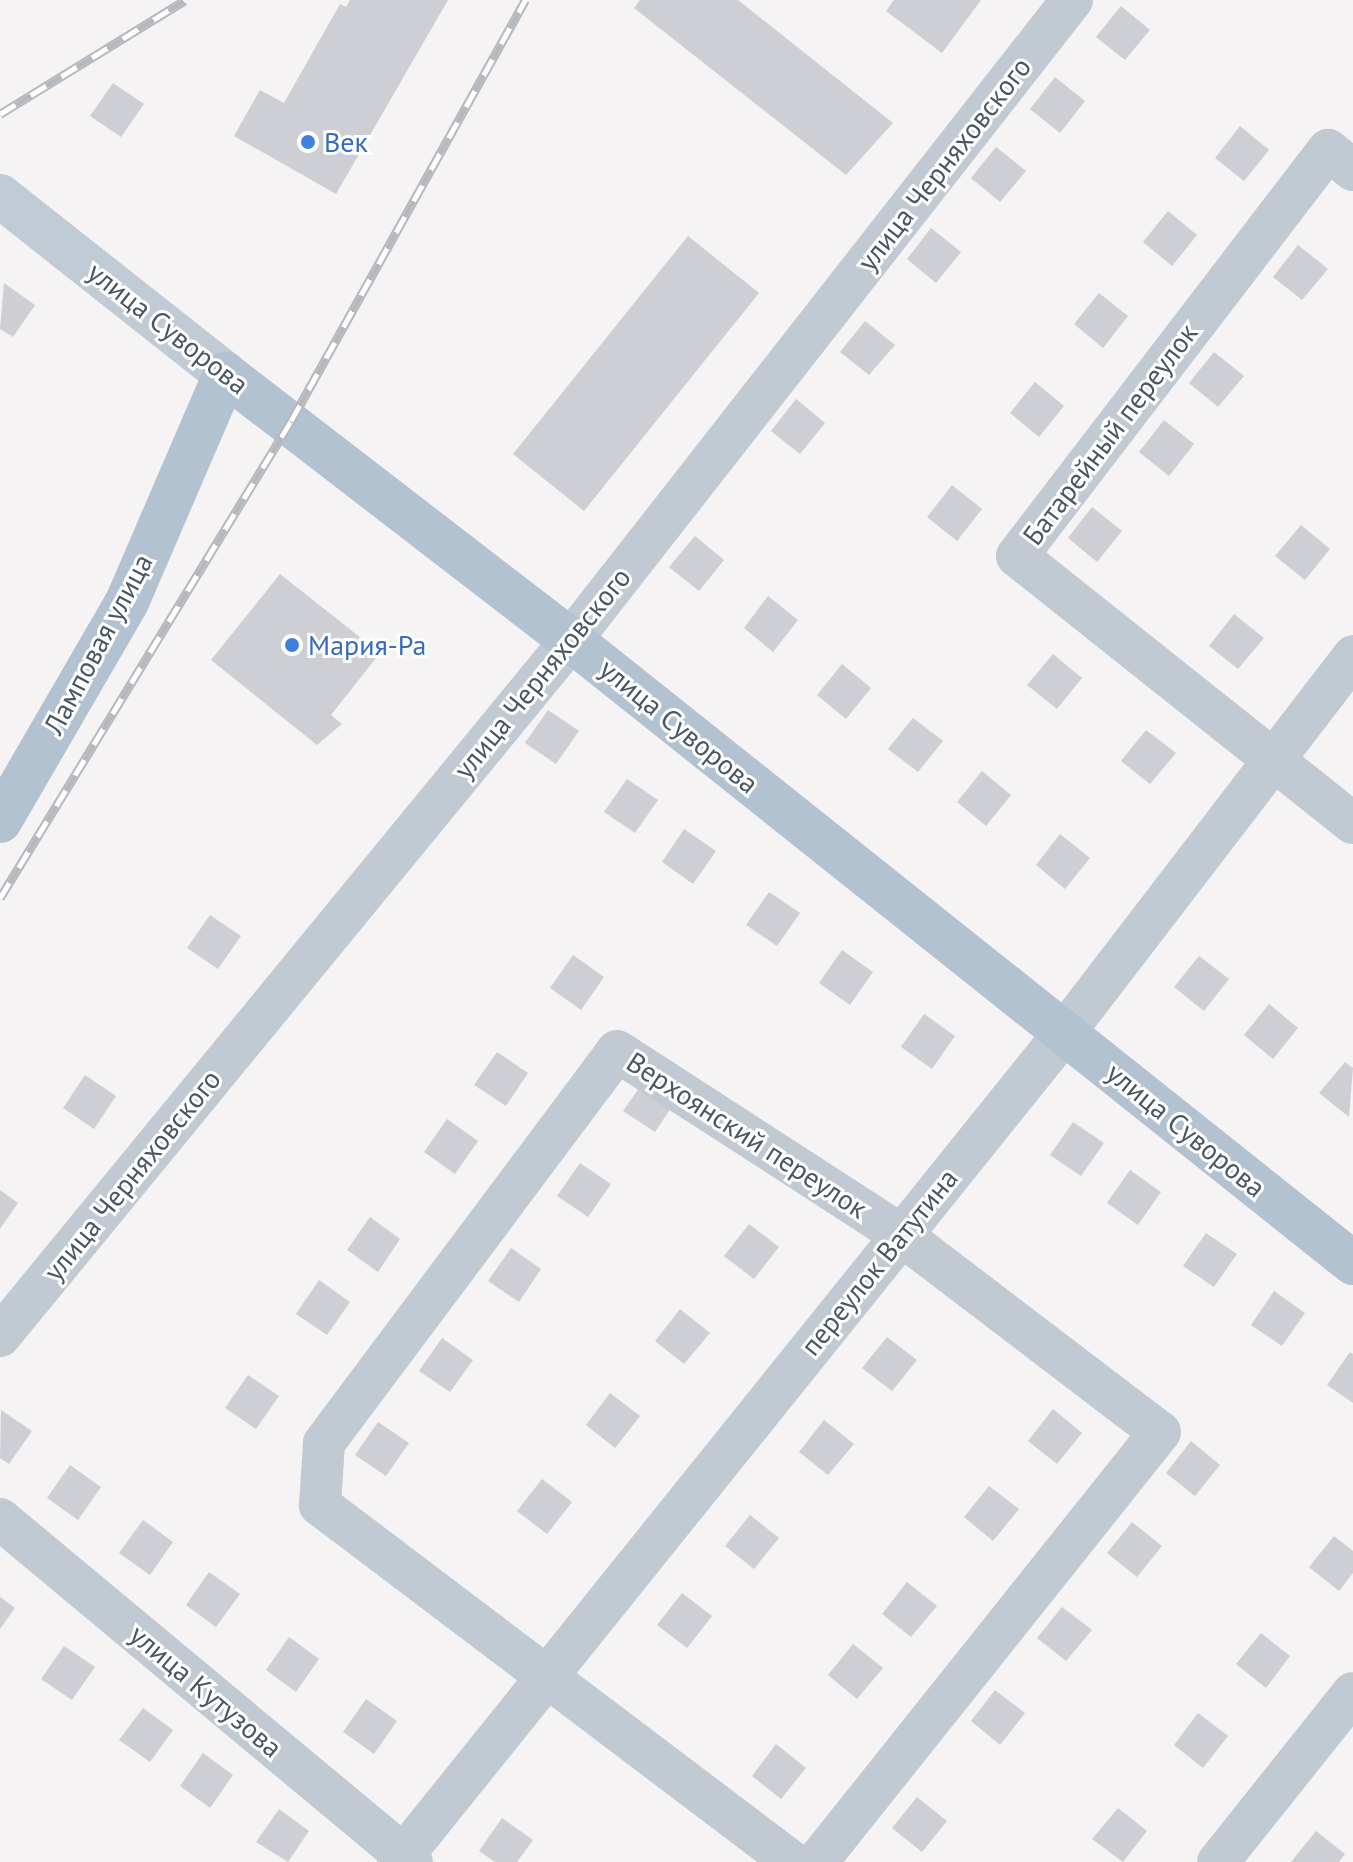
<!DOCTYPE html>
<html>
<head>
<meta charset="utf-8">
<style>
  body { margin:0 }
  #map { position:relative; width:1353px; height:1862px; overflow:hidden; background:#f5f3f3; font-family:"PT Sans",sans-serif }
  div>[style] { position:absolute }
  .building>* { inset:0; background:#cdcfd5 }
  .street>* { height:42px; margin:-21px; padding:0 21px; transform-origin:21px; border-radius:21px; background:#c1cad2 }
  .secondary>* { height:44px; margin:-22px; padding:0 22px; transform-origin:22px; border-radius:22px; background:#c1cbd6 }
  .primary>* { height:44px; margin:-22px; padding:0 22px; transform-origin:22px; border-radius:22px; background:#b3c2d1 }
  .rail>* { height:9px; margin-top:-4.5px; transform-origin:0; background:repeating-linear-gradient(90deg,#fff 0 18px,#b5b8bd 0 36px); box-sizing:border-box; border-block:2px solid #b5b8bd }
  .dots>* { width:22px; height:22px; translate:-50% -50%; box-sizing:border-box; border:4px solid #fff; border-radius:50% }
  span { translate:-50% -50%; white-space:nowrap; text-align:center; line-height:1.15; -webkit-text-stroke:6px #fff; paint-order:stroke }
  .shop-label { font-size:28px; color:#366cbe }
  .left { translate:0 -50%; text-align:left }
  .street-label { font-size:28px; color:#4a5661 }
</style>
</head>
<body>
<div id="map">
  <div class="building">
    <i style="clip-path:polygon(350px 0,448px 0,336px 194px,234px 136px,260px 90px,284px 103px,340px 4px,346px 7px)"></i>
    <i style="clip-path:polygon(640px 0,738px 0,893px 123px,846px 175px,634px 8px)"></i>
    <i style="clip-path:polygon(894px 0,981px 0,942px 53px,886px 11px)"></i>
    <i style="clip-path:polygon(1121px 6px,1150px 30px,1125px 60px,1096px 37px)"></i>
    <i style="clip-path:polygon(1055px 77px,1085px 101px,1060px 133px,1030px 109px)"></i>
    <i style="clip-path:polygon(113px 83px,144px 104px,121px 137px,90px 116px)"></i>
    <i style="clip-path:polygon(1240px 126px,1269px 150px,1244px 181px,1215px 158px)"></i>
    <i style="clip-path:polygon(996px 147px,1026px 171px,1000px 202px,971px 178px)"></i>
    <i style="clip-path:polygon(1168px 211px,1197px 235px,1172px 266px,1143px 242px)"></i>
    <i style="clip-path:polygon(931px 228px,961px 252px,936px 283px,907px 259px)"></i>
    <i style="clip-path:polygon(688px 236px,759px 293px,584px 511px,513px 454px)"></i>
    <i style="clip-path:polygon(1298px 245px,1328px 269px,1302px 300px,1273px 277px)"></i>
    <i style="clip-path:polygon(4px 283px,35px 305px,13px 337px,0 329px)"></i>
    <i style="clip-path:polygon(1099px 293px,1128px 316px,1103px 348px,1074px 324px)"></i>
    <i style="clip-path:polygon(865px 321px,895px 345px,869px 375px,840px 352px)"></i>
    <i style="clip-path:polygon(1214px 352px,1244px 376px,1218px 407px,1189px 383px)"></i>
    <i style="clip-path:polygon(1035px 382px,1064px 406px,1039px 437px,1010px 413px)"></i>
    <i style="clip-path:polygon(796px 399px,825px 423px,800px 454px,771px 431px)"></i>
    <i style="clip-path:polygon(1164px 420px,1194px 444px,1169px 476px,1139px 452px)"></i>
    <i style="clip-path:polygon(952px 485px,982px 509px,957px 541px,927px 517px)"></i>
    <i style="clip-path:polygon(1092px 507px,1122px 531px,1097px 562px,1068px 538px)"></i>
    <i style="clip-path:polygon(1301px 525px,1330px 549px,1305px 580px,1275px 556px)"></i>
    <i style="clip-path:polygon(695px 536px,724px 560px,699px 591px,669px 567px)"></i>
    <i style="clip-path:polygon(280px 574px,380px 653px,331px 715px,342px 724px,317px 745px,211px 660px)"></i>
    <i style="clip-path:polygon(768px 596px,798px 620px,773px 652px,744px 628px)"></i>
    <i style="clip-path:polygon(1234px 614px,1264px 638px,1238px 669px,1209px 646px)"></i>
    <i style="clip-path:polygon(1053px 654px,1082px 678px,1057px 709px,1027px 685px)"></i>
    <i style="clip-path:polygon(842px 664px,871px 688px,846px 719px,817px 695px)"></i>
    <i style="clip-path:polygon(548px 710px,579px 731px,556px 764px,525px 743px)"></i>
    <i style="clip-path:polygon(913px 718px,943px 741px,918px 772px,888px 749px)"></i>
    <i style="clip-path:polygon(1146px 730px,1176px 753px,1150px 784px,1121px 761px)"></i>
    <i style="clip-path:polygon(982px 771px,1011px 795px,986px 826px,957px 802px)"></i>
    <i style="clip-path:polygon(627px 779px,658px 800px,635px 833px,604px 812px)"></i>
    <i style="clip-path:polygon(684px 829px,716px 851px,693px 884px,662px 862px)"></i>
    <i style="clip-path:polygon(1060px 834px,1090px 858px,1065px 889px,1036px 865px)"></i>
    <i style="clip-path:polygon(769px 892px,800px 913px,777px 946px,746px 925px)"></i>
    <i style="clip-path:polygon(210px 915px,241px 936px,218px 969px,187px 948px)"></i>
    <i style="clip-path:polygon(842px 950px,873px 972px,850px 1005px,819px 983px)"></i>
    <i style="clip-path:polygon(573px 955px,604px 977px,581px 1010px,550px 988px)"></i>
    <i style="clip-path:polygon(1199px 956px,1229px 979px,1204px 1011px,1174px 987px)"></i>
    <i style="clip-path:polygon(1269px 1004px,1298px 1028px,1273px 1059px,1244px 1035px)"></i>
    <i style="clip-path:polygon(924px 1014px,955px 1036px,932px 1069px,901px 1047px)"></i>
    <i style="clip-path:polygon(497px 1052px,528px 1073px,506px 1106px,474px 1085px)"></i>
    <i style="clip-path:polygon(1345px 1062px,1353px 1068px,1349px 1117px,1319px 1093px)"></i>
    <i style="clip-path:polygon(85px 1075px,116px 1096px,94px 1129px,63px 1108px)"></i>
    <i style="clip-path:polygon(646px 1078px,677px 1099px,655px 1132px,623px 1111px)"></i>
    <i style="clip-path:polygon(447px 1119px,478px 1141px,455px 1174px,424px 1152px)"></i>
    <i style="clip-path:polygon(1073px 1122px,1104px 1143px,1081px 1176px,1050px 1155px)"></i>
    <i style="clip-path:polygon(580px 1163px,611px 1184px,588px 1217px,557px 1196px)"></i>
    <i style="clip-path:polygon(1130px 1170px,1161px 1192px,1138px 1225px,1107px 1203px)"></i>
    <i style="clip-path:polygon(0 1190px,18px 1203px,0 1229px)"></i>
    <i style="clip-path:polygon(370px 1217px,400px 1239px,378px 1272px,347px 1250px)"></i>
    <i style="clip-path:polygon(749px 1224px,779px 1247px,754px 1279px,724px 1256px)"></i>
    <i style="clip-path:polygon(1206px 1233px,1237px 1254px,1214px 1287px,1183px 1266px)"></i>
    <i style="clip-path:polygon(511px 1248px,541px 1269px,519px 1302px,488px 1281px)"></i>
    <i style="clip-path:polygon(319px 1280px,350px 1302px,327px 1335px,296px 1314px)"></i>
    <i style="clip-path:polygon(1274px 1291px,1305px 1313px,1282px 1346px,1251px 1325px)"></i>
    <i style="clip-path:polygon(680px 1309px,710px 1333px,684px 1364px,655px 1341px)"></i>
    <i style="clip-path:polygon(887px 1337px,917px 1360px,892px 1391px,862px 1368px)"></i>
    <i style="clip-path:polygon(442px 1338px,473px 1360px,450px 1392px,419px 1371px)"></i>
    <i style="clip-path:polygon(1350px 1352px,1353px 1354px,1353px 1403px,1327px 1385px)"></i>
    <i style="clip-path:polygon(248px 1375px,279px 1396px,256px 1429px,225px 1408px)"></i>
    <i style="clip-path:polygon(610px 1393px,640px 1416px,615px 1448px,586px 1425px)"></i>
    <i style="clip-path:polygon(1053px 1409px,1082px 1433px,1057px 1464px,1028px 1441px)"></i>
    <i style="clip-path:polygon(1px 1410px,32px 1431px,9px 1464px,0 1458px)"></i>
    <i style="clip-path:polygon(824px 1420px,854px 1444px,828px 1475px,799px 1452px)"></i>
    <i style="clip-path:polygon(378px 1422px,409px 1443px,386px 1476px,355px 1455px)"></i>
    <i style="clip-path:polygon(1191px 1441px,1220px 1465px,1195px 1496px,1166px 1473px)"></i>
    <i style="clip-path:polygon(70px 1465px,101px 1487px,78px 1520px,47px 1498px)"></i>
    <i style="clip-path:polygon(542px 1479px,572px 1502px,547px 1534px,517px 1511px)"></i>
    <i style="clip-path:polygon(989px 1486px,1019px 1509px,993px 1541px,964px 1517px)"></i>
    <i style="clip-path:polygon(750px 1515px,779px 1538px,754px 1569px,725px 1546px)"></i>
    <i style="clip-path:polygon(143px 1520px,173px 1542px,150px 1575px,119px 1553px)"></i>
    <i style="clip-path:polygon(1132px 1522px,1162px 1546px,1137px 1577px,1107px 1553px)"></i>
    <i style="clip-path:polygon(1334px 1536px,1353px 1551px,1353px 1573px,1339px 1591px,1309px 1567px)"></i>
    <i style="clip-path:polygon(209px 1572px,240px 1594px,216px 1627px,186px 1605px)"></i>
    <i style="clip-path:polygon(907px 1582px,937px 1606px,911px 1637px,882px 1614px)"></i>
    <i style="clip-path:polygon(682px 1593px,712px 1616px,687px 1648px,657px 1625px)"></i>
    <i style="clip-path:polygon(0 1597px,15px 1608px,0 1629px)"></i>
    <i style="clip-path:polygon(1062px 1607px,1092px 1630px,1066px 1661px,1037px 1638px)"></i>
    <i style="clip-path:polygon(1261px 1633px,1290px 1656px,1266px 1688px,1236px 1664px)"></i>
    <i style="clip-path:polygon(289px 1637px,319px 1659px,296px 1692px,266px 1670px)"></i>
    <i style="clip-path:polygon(853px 1644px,883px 1668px,857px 1699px,828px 1675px)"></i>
    <i style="clip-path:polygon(64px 1646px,95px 1667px,72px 1700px,41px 1679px)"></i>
    <i style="clip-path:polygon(995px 1690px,1025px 1713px,1000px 1745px,971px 1721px)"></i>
    <i style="clip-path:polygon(366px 1699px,397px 1721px,374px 1754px,343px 1732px)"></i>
    <i style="clip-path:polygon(143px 1708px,173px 1730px,150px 1762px,119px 1740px)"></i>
    <i style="clip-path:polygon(1198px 1713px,1228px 1736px,1203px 1768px,1174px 1745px)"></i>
    <i style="clip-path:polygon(776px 1744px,806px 1768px,781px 1799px,752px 1776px)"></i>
    <i style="clip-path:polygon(203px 1753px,233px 1775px,210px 1808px,180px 1786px)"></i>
    <i style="clip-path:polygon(917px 1797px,947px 1821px,922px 1852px,892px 1828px)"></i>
    <i style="clip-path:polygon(1118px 1808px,1147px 1831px,1123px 1862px,1092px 1839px)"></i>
    <i style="clip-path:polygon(279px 1809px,309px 1831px,288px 1862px,256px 1842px)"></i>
    <i style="clip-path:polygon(502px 1818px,533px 1840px,517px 1862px,495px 1862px,479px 1851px)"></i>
    <i style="clip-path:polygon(1316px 1831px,1345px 1854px,1339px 1862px,1291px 1862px)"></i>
  </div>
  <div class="street">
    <i style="left:1353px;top:170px;width:32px;rotate:-141deg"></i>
    <i style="left:1328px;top:150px;width:511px;rotate:127.45deg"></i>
    <i style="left:1017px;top:556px;width:429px;rotate:38.5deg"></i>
    <i style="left:0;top:1336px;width:900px;rotate:-50.63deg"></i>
    <i style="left:571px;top:640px;width:813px;rotate:-51.95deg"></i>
    <i style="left:0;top:1519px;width:536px;rotate:39.78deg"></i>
    <i style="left:398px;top:1862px;width:1065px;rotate:-51.21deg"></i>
    <i style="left:1065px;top:1032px;width:474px;rotate:-52.5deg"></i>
    <i style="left:792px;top:1862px;width:592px;rotate:-142.9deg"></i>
    <i style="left:320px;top:1505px;width:62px;rotate:-86.3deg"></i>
    <i style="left:324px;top:1443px;width:489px;rotate:-53.2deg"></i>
    <i style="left:617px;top:1051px;width:338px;rotate:32.9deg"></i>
    <i style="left:901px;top:1235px;width:325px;rotate:37.3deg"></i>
    <i style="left:1160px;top:1432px;width:550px;rotate:128.58deg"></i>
    <i style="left:1218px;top:1862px;width:216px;rotate:-51.4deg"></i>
  </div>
  <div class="secondary">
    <i style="left:0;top:196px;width:287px;rotate:38.3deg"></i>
  </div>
  <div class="primary">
    <i style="left:0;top:821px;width:253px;rotate:-59.9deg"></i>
    <i style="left:127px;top:602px;width:248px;rotate:-66.7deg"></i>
    <i style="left:225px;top:374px;width:436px;rotate:37.6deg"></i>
    <i style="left:571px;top:640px;width:1000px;rotate:38.54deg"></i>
  </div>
  <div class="rail">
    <i style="left:0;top:114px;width:217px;rotate:-31.6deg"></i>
    <i style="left:0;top:898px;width:559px;rotate:-58.61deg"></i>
    <i style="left:291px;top:421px;width:482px;rotate:-60.9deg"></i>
  </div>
  <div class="dots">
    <i style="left:308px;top:142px;background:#3f7fe0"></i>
    <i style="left:292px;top:645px;background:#3f7fe0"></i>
  </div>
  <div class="shop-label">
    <span class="left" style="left:324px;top:142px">Век</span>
    <span class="left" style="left:308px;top:645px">Мария-Ра</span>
  </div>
  <div class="street-label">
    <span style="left:944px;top:164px;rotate:-52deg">улица Черняховского</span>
    <span style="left:168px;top:328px;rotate:38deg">улица Суворова</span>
    <span style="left:1110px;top:434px;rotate:-53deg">Батарейный переулок</span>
    <span style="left:98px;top:644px;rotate:-62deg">Ламповая улица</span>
    <span style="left:542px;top:673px;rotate:-51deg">улица Черняховского</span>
    <span style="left:679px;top:726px;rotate:39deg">улица Суворова</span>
    <span style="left:1186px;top:1130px;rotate:39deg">улица Суворова</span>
    <span style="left:747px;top:1135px;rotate:33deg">Верхоянский переулок</span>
    <span style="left:132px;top:1175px;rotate:-51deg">улица Черняховского</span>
    <span style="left:879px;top:1262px;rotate:-51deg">переулок Ватутина</span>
    <span style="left:206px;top:1691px;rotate:40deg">улица Кутузова</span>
  </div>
</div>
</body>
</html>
